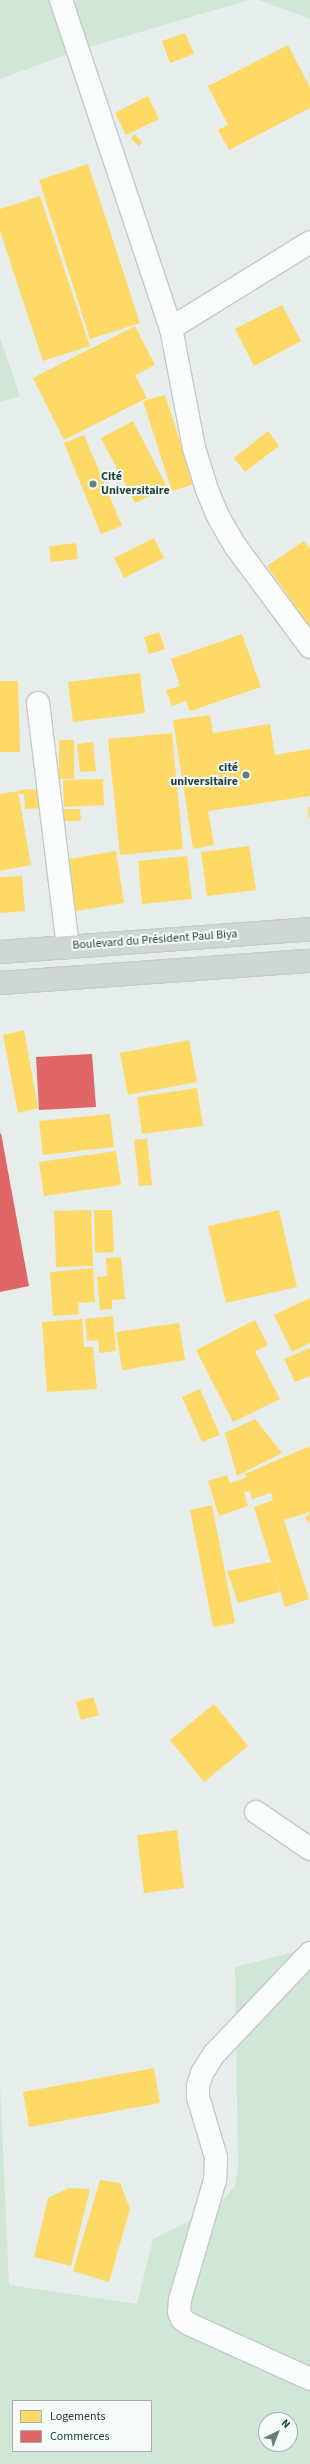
<!DOCTYPE html>
<html>
<head>
<meta charset="utf-8">
<style>
  body { margin:0 }
  #map { position:relative; width:310px; height:2464px; overflow:hidden; background:#e7edea; font-family:"Source Sans 3",sans-serif }
  div>[style] { position:absolute }
  .green>* { inset:0; background:#d0e6d7 }
  .homes>* { inset:0; background:#ffd966 }
  .shops>* { inset:0; background:#e06666 }
  .roads { filter:drop-shadow(1px 0 #c4cac8) drop-shadow(-1px 0 #c4cac8) drop-shadow(0 1px #c4cac8) drop-shadow(0 -1px #c4cac8) }
  .minor>* { height:22px; margin:-11px; padding:0 11px; transform-origin:11px; border-radius:11px; background:#fbfcfc }
  .major>* { height:22px; margin:-11px; padding:0 11px; transform-origin:11px; border-radius:11px; background:#cfd7d5 }
  .dots>* { width:11px; height:11px; translate:-50% -50%; box-sizing:border-box; border:2px solid #f6fbf9; border-radius:50% }
  span { translate:-50% -50%; white-space:nowrap; text-align:center; line-height:1.15; -webkit-text-stroke:4px #f6fbf9; paint-order:stroke }
  .poi-label { font-size:12px; color:#23423b; font-weight:700 }
  .left { translate:0 -50%; text-align:left }
  .right { translate:-100% -50%; text-align:right }
  .street-label { font-size:12px; color:#23423b }
  .legend { position:absolute; left:12px; top:2400px; width:140px; height:52px; box-sizing:border-box; background:#f6fbf9; border:1px solid #a2b1ad; margin:0; padding:5px 7px; list-style:none; font-size:12px; color:#23423b }
  .legend li { display:flex; align-items:center; gap:8px; height:20px }
  .legend b { width:20px; border:1px solid #a2b1ad }
  .north { position:absolute; left:258px; top:2412px; width:40px; height:40px; box-sizing:border-box; background:#f6fbf9; border:1px solid #a2b1ad; border-radius:50%; rotate:43deg; font-size:11px; font-weight:700; line-height:16px; text-align:center; color:#23423b }
  .north::after { content:''; display:block; margin:auto; width:14px; height:18px; background:#687e78; clip-path:polygon(50% 0,100% 100%,50% 72%,0 100%) }
</style>
</head>
<body>
<div id="map">
  <div class="green">
    <i style="clip-path:polygon(0 0,249px 0,79px 50px,0 79px)"></i>
    <i style="clip-path:polygon(259px 0,310px 0,310px 19px)"></i>
    <i style="clip-path:polygon(0 338px,20px 396px,0 402px)"></i>
    <i style="clip-path:polygon(evenodd,310px 1948px,310px 2464px,0 2464px,0 2082px,9px 2285px,137px 2304px,153px 2239px,216px 2208px,235px 2186px,238px 2166px,235px 1967px,310px 1948px,13px 2401px,151px 2401px,151px 2451px,13px 2451px,13px 2401px,310px 1948px,266px 2420px,290px 2420px,290px 2444px,266px 2444px,266px 2420px)"></i>
  </div>
  <div class="homes">
    <i style="clip-path:polygon(185px 33px,194px 54px,170px 63px,162px 41px)"></i>
    <i style="clip-path:polygon(288px 45px,310px 88px,310px 108px,229px 150px,218px 130px,228px 125px,208px 86px)"></i>
    <i style="clip-path:polygon(148px 96px,159px 119px,126px 135px,115px 113px)"></i>
    <i style="clip-path:polygon(134px 134px,142px 142px,139px 146px,131px 139px)"></i>
    <i style="clip-path:polygon(88px 164px,140px 323px,90px 339px,39px 180px)"></i>
    <i style="clip-path:polygon(40px 196px,90px 346px,43px 361px,0 231px,0 209px)"></i>
    <i style="clip-path:polygon(282px 305px,301px 341px,254px 366px,235px 329px)"></i>
    <i style="clip-path:polygon(135px 326px,155px 365px,135px 375px,147px 398px,64px 440px,33px 378px)"></i>
    <i style="clip-path:polygon(165px 395px,194px 484px,172px 491px,143px 401px)"></i>
    <i style="clip-path:polygon(133px 421px,167px 487px,135px 503px,101px 438px)"></i>
    <i style="clip-path:polygon(268px 431px,279px 446px,245px 472px,234px 458px)"></i>
    <i style="clip-path:polygon(84px 435px,122px 526px,101px 534px,64px 443px)"></i>
    <i style="clip-path:polygon(154px 538px,164px 558px,124px 578px,114px 558px)"></i>
    <i style="clip-path:polygon(304px 541px,310px 549px,310px 627px,267px 566px)"></i>
    <i style="clip-path:polygon(76px 543px,78px 559px,51px 562px,49px 546px)"></i>
    <i style="clip-path:polygon(159px 632px,165px 649px,149px 654px,144px 637px)"></i>
    <i style="clip-path:polygon(242px 634px,261px 687px,190px 711px,186px 701px,172px 706px,166px 690px,180px 686px,171px 659px)"></i>
    <i style="clip-path:polygon(140px 673px,145px 713px,73px 722px,68px 682px)"></i>
    <i style="clip-path:polygon(0 681px,18px 681px,20px 752px,0 752px)"></i>
    <i style="clip-path:polygon(210px 715px,213px 733px,270px 724px,275px 755px,310px 749px,310px 796px,208px 811px,214px 845px,193px 849px,173px 720px)"></i>
    <i style="clip-path:polygon(172px 733px,183px 849px,120px 855px,108px 739px)"></i>
    <i style="clip-path:polygon(59px 740px,74px 740px,74px 779px,59px 779px)"></i>
    <i style="clip-path:polygon(93px 742px,96px 771px,80px 772px,77px 744px)"></i>
    <i style="clip-path:polygon(103px 779px,104px 805px,64px 807px,63px 780px)"></i>
    <i style="clip-path:polygon(39px 789px,41px 808px,25px 809px,24px 794px,19px 794px,19px 790px)"></i>
    <i style="clip-path:polygon(18px 791px,31px 865px,0 871px,0 794px)"></i>
    <i style="clip-path:polygon(308px 807px,310px 807px,310px 819px,309px 819px)"></i>
    <i style="clip-path:polygon(62px 809px,80px 809px,81px 821px,62px 821px)"></i>
    <i style="clip-path:polygon(249px 846px,256px 890px,207px 896px,201px 852px)"></i>
    <i style="clip-path:polygon(116px 851px,124px 903px,76px 911px,68px 859px)"></i>
    <i style="clip-path:polygon(187px 856px,192px 899px,142px 904px,138px 861px)"></i>
    <i style="clip-path:polygon(22px 876px,25px 911px,0 913px,0 877px)"></i>
    <i style="clip-path:polygon(24px 1030px,38px 1108px,18px 1113px,3px 1035px)"></i>
    <i style="clip-path:polygon(189px 1040px,197px 1082px,128px 1095px,120px 1053px)"></i>
    <i style="clip-path:polygon(197px 1088px,203px 1126px,142px 1134px,137px 1097px)"></i>
    <i style="clip-path:polygon(110px 1114px,114px 1147px,43px 1155px,39px 1121px)"></i>
    <i style="clip-path:polygon(147px 1139px,152px 1185px,139px 1186px,134px 1140px)"></i>
    <i style="clip-path:polygon(116px 1151px,121px 1185px,44px 1196px,39px 1162px)"></i>
    <i style="clip-path:polygon(91px 1210px,93px 1266px,56px 1267px,54px 1211px)"></i>
    <i style="clip-path:polygon(94px 1210px,112px 1210px,114px 1252px,95px 1253px)"></i>
    <i style="clip-path:polygon(279px 1210px,297px 1287px,226px 1303px,208px 1226px)"></i>
    <i style="clip-path:polygon(121px 1257px,125px 1299px,112px 1300px,112px 1309px,100px 1310px,97px 1277px,107px 1276px,106px 1258px)"></i>
    <i style="clip-path:polygon(93px 1268px,95px 1302px,78px 1303px,79px 1314px,53px 1316px,50px 1272px)"></i>
    <i style="clip-path:polygon(310px 1298px,310px 1343px,292px 1352px,274px 1315px)"></i>
    <i style="clip-path:polygon(113px 1316px,116px 1351px,99px 1353px,98px 1340px,87px 1341px,85px 1319px)"></i>
    <i style="clip-path:polygon(82px 1319px,84px 1347px,93px 1347px,97px 1389px,47px 1392px,42px 1322px)"></i>
    <i style="clip-path:polygon(255px 1320px,268px 1345px,255px 1351px,280px 1399px,233px 1422px,196px 1350px)"></i>
    <i style="clip-path:polygon(179px 1323px,185px 1360px,122px 1370px,116px 1332px)"></i>
    <i style="clip-path:polygon(310px 1348px,310px 1376px,295px 1382px,284px 1359px)"></i>
    <i style="clip-path:polygon(200px 1389px,220px 1435px,202px 1442px,182px 1397px)"></i>
    <i style="clip-path:polygon(255px 1419px,282px 1453px,237px 1476px,225px 1433px)"></i>
    <i style="clip-path:polygon(310px 1446px,310px 1512px,284px 1520px,309px 1599px,285px 1607px,254px 1507px,273px 1500px,271px 1493px,252px 1499px,250px 1491px,244px 1492px,248px 1506px,219px 1516px,208px 1481px,227px 1475px,230px 1483px,246px 1478px,245px 1474px)"></i>
    <i style="clip-path:polygon(212px 1505px,235px 1623px,213px 1627px,190px 1510px)"></i>
    <i style="clip-path:polygon(310px 1513px,310px 1524px,305px 1518px)"></i>
    <i style="clip-path:polygon(271px 1562px,280px 1592px,238px 1603px,227px 1571px)"></i>
    <i style="clip-path:polygon(93px 1697px,99px 1715px,81px 1720px,76px 1702px)"></i>
    <i style="clip-path:polygon(214px 1704px,248px 1746px,204px 1782px,170px 1740px)"></i>
    <i style="clip-path:polygon(177px 1830px,184px 1888px,144px 1893px,137px 1835px)"></i>
    <i style="clip-path:polygon(154px 2068px,160px 2103px,29px 2127px,23px 2092px)"></i>
    <i style="clip-path:polygon(100px 2180px,120px 2183px,130px 2209px,109px 2282px,73px 2271px)"></i>
    <i style="clip-path:polygon(69px 2188px,90px 2189px,71px 2266px,34px 2257px,48px 2198px)"></i>
  </div>
  <div class="shops">
    <i style="clip-path:polygon(92px 1054px,96px 1107px,39px 1110px,36px 1057px)"></i>
    <i style="clip-path:polygon(1px 1133px,29px 1286px,0 1292px,0 1134px)"></i>
  </div>
  <div class="roads">
    <div class="minor">
      <i style="left:61px;top:0;width:346px;rotate:71.5deg"></i>
      <i style="left:171px;top:328px;width:122px;rotate:79.1deg"></i>
      <i style="left:194px;top:448px;width:44px;rotate:72.8deg"></i>
      <i style="left:207px;top:490px;width:30px;rotate:67deg"></i>
      <i style="left:219px;top:518px;width:34px;rotate:60deg"></i>
      <i style="left:236px;top:547px;width:124px;rotate:53.5deg"></i>
      <i style="left:171px;top:328px;width:163px;rotate:-31.7deg"></i>
      <i style="left:38px;top:703px;width:246px;rotate:83deg"></i>
      <i style="left:256px;top:1812px;width:65px;rotate:34.4deg"></i>
      <i style="left:310px;top:1953px;width:139px;rotate:133.5deg"></i>
      <i style="left:214px;top:2054px;width:22px;rotate:122deg"></i>
      <i style="left:202px;top:2073px;width:14px;rotate:107deg"></i>
      <i style="left:198px;top:2086px;width:11px;rotate:90deg"></i>
      <i style="left:198px;top:2097px;width:63px;rotate:73.3deg"></i>
      <i style="left:216px;top:2157px;width:23px;rotate:92deg"></i>
      <i style="left:215px;top:2180px;width:125px;rotate:106.3deg"></i>
      <i style="left:180px;top:2300px;width:12px;rotate:95deg"></i>
      <i style="left:179px;top:2312px;width:8px;rotate:67deg"></i>
      <i style="left:182px;top:2319px;width:9px;rotate:36deg"></i>
      <i style="left:189px;top:2324px;width:133px;rotate:24.4deg"></i>
    </div>
    <div class="major">
      <i style="left:0;top:952px;width:311px;rotate:-4.2deg"></i>
      <i style="left:0;top:983px;width:311px;rotate:-4.1deg"></i>
    </div>
  </div>
  <div class="dots">
    <i style="left:93px;top:484px;background:#687e78"></i>
    <i style="left:246px;top:775px;background:#687e78"></i>
  </div>
  <div class="poi-label">
    <span class="left" style="left:101px;top:484px">Cité<br>Universitaire</span>
    <span class="right" style="left:238px;top:775px">cité<br>universitaire</span>
  </div>
  <div class="street-label">
    <span style="left:155px;top:940px;rotate:-4deg">Boulevard du Président Paul Biya</span>
  </div>
  <ul class="legend">
  <li><b style="height:11px;background:#ffd966"></b>Logements</li>
  <li><b style="height:11px;background:#e06666"></b>Commerces</li>
  </ul>
  <div class="north">N</div>
</div>
</body>
</html>
